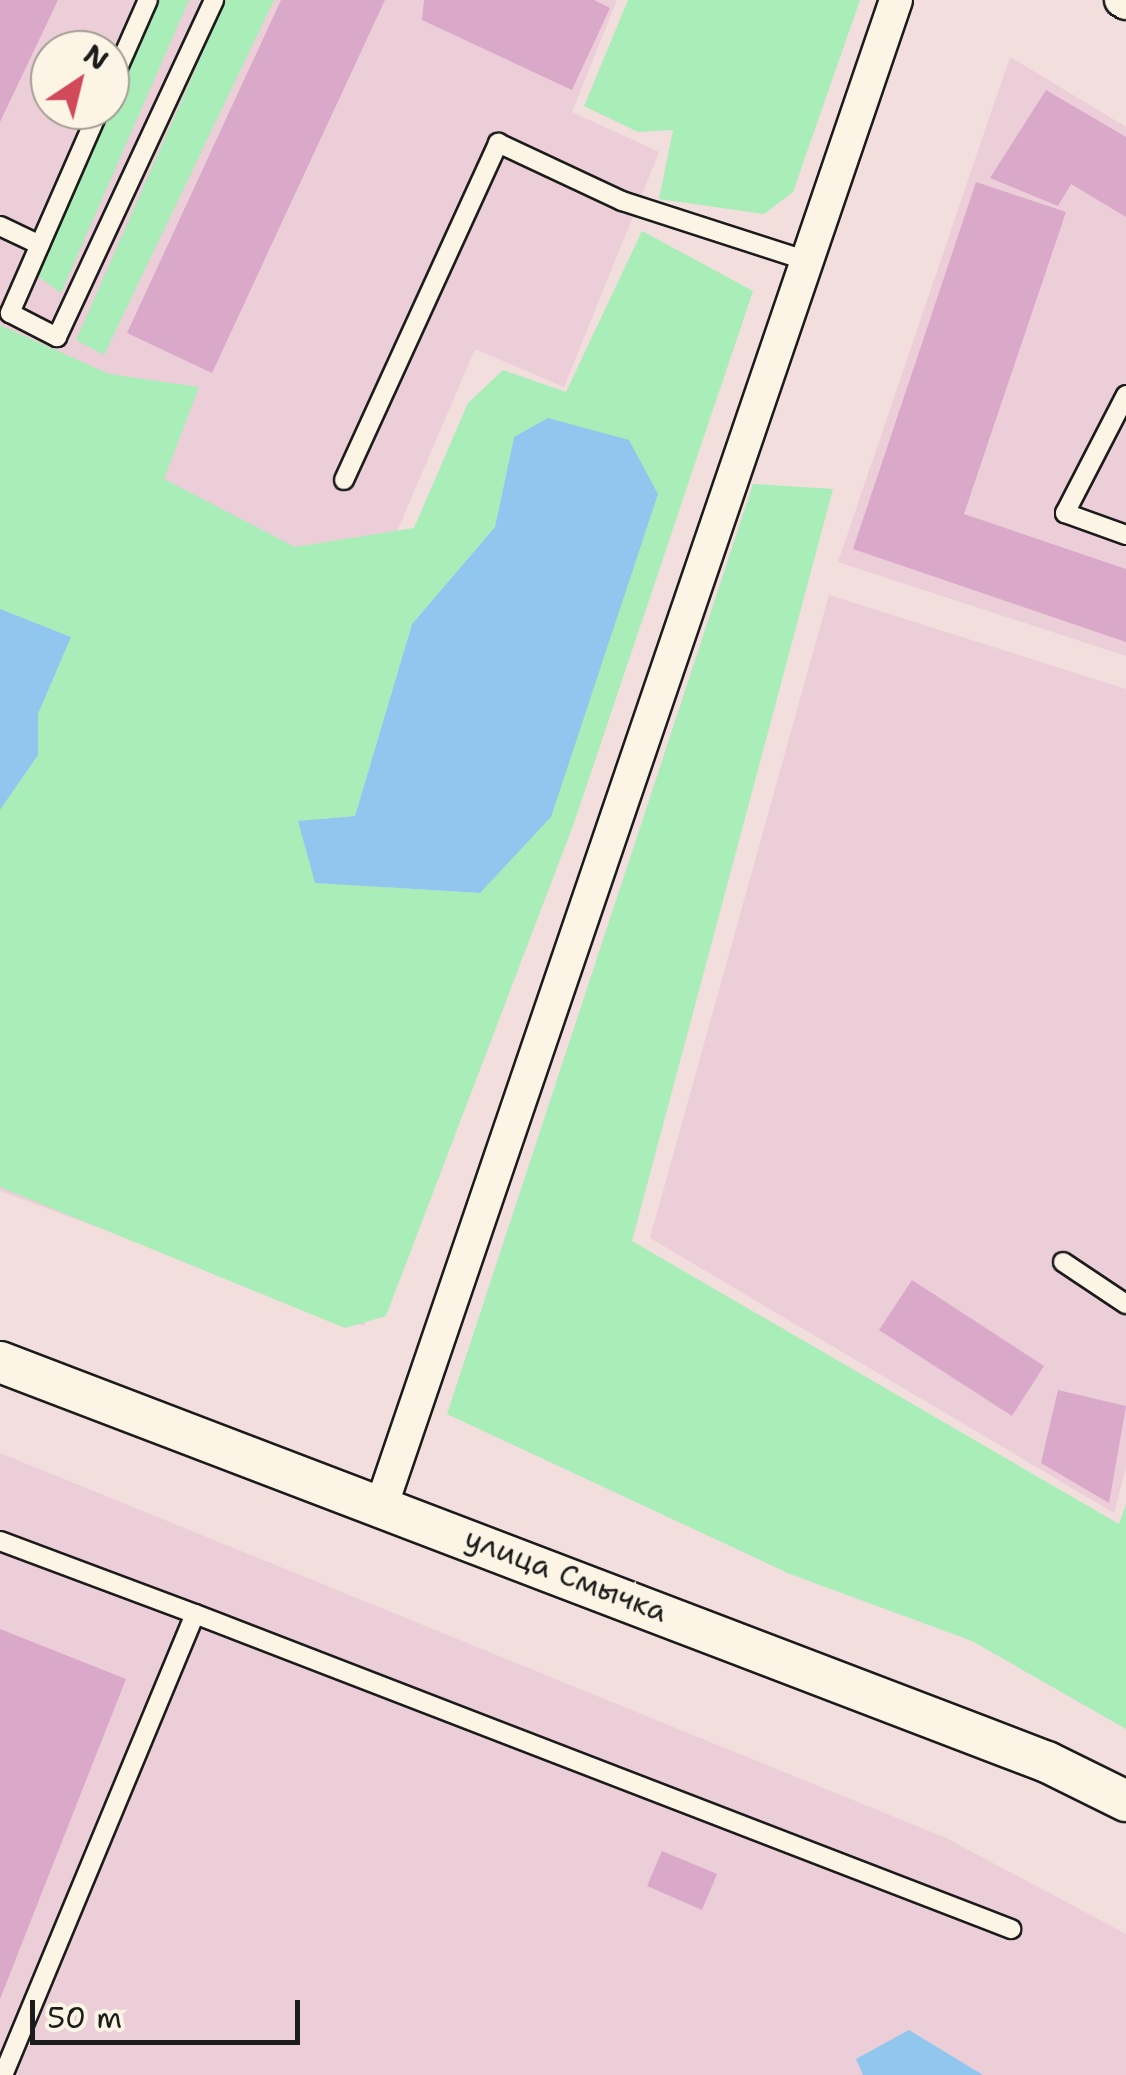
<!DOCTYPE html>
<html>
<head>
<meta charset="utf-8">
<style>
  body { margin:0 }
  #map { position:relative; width:1126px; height:2075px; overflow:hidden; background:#f2dedd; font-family:"Shantell Sans",sans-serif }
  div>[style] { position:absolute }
  .built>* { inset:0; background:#ebced7 }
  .green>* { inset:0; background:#a9edb8 }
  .water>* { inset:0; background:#91c7ef }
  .building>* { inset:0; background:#daa9c9 }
  .roads { filter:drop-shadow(2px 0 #1c1c1c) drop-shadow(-2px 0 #1c1c1c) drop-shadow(0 2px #1c1c1c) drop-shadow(0 -2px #1c1c1c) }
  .service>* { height:18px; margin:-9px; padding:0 9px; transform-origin:9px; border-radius:9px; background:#fcf5e5 }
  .minor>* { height:32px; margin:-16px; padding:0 16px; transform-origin:16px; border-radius:16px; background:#fcf5e5 }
  .tertiary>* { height:40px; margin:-20px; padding:0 20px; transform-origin:20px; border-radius:20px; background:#fcf5e5 }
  span { translate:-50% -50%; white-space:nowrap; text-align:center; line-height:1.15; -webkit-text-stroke:10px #fcf5e5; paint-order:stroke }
  .street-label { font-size:30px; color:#1c1c1c }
  .north { position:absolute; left:30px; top:30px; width:100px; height:100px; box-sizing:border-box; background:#fcf5e5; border:2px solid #a29e95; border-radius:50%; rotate:35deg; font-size:28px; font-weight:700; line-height:40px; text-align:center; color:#1c1c1c }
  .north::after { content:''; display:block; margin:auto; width:35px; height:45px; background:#d1495b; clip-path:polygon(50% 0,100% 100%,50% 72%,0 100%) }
  .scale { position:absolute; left:30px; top:2000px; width:270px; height:45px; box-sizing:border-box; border:5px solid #1c1c1c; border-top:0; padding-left:12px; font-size:30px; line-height:35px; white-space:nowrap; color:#1c1c1c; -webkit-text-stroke:8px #fcf5e5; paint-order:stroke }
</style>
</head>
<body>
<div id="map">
  <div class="built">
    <i style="clip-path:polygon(evenodd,0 0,617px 0,572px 112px,659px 152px,564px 387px,475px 349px,286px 791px,488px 984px,364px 1326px,0 1191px,0 0,50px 50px,110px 50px,110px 110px,50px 110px,50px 50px)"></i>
    <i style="clip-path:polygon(1010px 57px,1126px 127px,1126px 656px,838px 562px)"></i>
    <i style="clip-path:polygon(829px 595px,1126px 689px,1126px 1467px,1114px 1513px,650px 1238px)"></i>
    <i style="clip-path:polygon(0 1453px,946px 1838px,1126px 1934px,1126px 2075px,0 2075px)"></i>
  </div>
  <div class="green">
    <i style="clip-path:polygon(159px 0,189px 0,61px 293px,38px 276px)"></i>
    <i style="clip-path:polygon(226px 0,274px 0,104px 355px,76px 340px)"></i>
    <i style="clip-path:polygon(628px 0,860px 0,793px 192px,764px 214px,659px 199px,673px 130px,638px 132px,584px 106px)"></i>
    <i style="clip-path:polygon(evenodd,642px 231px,753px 291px,574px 823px,386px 1316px,345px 1328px,0 1187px,0 810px,38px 755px,38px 714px,71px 637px,0 609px,0 325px,109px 374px,199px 387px,164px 479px,295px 547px,414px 528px,468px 403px,503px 370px,566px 392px,642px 231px,514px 437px,480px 893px,315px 883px,299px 821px,355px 816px,412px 624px,495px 527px,514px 437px)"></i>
    <i style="clip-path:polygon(753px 484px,833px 489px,632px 1241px,1119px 1524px,1126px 1504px,1126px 1729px,972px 1641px,790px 1574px,447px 1414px)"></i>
  </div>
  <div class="water">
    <i style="clip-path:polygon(548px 418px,629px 440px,658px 494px,551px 817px,480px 893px,315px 883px,298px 821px,355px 816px,412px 624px,495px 527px,514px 437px)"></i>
    <i style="clip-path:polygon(0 609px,71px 637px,38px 714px,38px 755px,0 810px)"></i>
    <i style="clip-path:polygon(909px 2030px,983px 2075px,863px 2075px,856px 2059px)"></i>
  </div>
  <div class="building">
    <i style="clip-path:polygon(0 0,58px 0,0 122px)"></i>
    <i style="clip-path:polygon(281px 0,385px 0,212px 373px,127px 333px)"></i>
    <i style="clip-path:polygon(424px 0,594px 0,610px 8px,572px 90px,422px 20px)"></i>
    <i style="clip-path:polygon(1046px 90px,1126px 137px,1126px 217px,1071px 184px,1058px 206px,990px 178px)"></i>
    <i style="clip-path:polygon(976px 182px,1066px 212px,964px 514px,1126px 569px,1126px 642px,853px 549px)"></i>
    <i style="clip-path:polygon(912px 1280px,1044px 1366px,1012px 1416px,879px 1330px)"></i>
    <i style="clip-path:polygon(1058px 1390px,1126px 1406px,1109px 1503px,1041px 1463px)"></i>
    <i style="clip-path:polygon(0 1629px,126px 1679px,0 1999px)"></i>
    <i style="clip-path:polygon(662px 1851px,717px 1874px,702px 1910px,647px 1886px)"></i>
  </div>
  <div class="roads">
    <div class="service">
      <i style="left:110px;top:86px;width:94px;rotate:-66.2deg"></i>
      <i style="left:99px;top:110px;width:222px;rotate:113.7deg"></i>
      <i style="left:10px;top:313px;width:53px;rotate:27.1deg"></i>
      <i style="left:57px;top:337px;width:372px;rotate:-65deg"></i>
      <i style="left:0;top:226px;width:44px;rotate:25.4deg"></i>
      <i style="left:1126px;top:395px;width:133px;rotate:117.3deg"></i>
      <i style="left:1065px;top:513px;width:65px;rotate:19.8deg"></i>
      <i style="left:344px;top:480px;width:371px;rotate:-65.4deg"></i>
      <i style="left:498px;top:143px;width:137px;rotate:25.1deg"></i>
      <i style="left:622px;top:201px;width:189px;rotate:17.9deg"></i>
      <i style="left:1063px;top:1262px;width:76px;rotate:33.7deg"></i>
      <i style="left:0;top:1541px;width:208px;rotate:20.5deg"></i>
      <i style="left:195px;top:1614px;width:499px;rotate:112.6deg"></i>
      <i style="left:195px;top:1614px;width:875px;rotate:21.11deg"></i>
    </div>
    <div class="minor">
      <i style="left:1121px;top:0;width:6px;rotate:31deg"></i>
      <i style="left:382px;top:1504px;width:1589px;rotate:-71.13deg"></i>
    </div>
    <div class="tertiary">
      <i style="left:0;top:1362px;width:1121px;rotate:20.91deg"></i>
      <i style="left:1047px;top:1762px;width:88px;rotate:26.3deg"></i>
    </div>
  </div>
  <div class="street-label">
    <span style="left:566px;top:1575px;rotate:21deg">улица Смычка</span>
  </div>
  <div class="north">N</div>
  <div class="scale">50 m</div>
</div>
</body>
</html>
